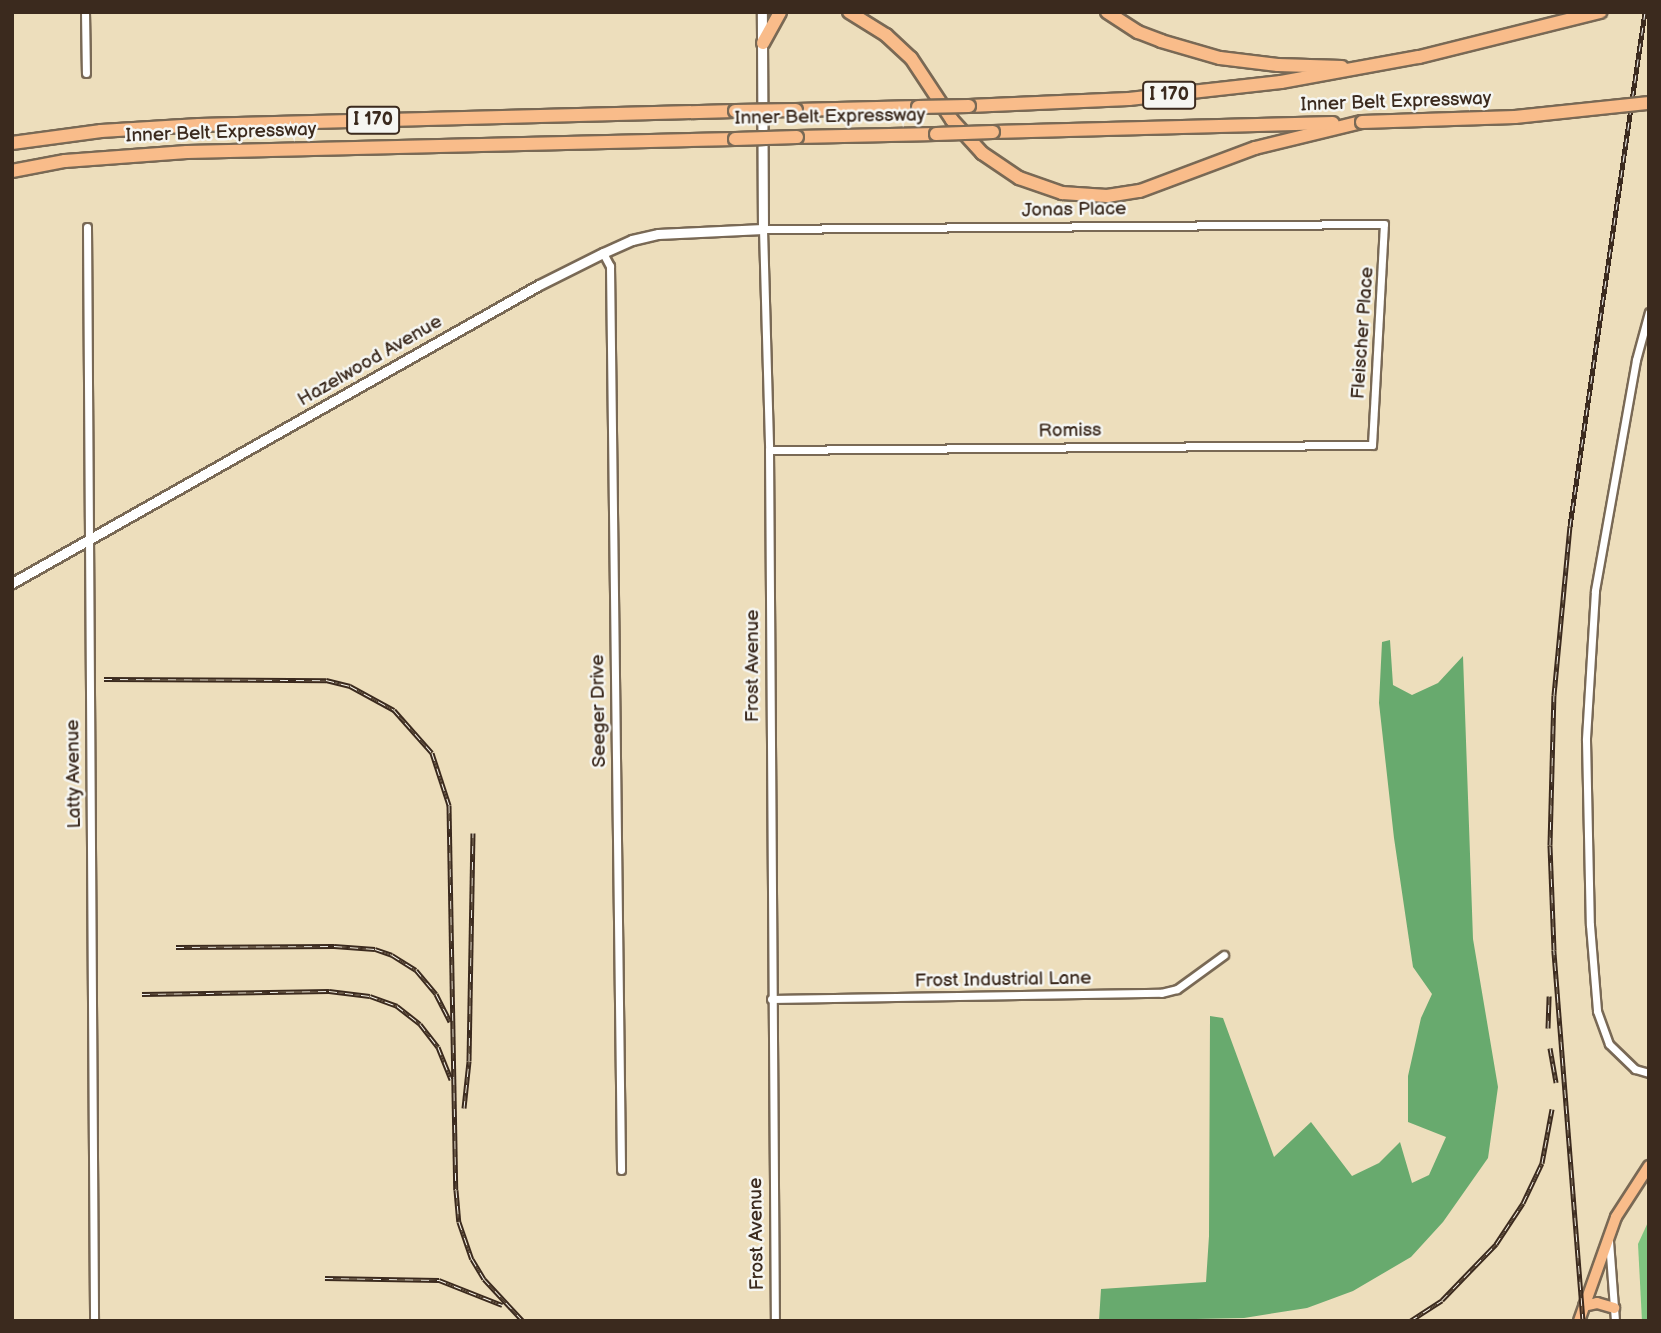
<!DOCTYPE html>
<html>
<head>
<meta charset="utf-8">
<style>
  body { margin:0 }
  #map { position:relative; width:1661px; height:1333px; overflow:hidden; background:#eddebc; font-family:"Balsamiq Sans",sans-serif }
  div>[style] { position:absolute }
  .green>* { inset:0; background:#80c580 }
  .forest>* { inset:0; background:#68aa6e }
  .roads { filter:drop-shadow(2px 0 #796955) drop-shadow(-2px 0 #796955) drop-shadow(0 2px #796955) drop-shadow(0 -2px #796955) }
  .minor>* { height:7px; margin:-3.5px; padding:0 3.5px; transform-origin:3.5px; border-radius:3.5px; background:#fff }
  .tertiary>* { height:9px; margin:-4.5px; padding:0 4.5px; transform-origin:4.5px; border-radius:4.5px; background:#fff }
  .primary>* { height:10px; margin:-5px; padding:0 5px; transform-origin:5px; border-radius:5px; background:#f9bc8a }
  .motorway>* { height:12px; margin:-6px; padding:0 6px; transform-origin:6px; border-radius:6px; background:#f9bc8a }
  .rail>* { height:5px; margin-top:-2.5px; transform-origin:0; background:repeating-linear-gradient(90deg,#f6f6f2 0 8px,#3b2a1e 0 16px); box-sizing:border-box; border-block:2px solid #3b2a1e }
  .bridges { filter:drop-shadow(2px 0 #796955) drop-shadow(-2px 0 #796955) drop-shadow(0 2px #796955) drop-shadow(0 -2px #796955) }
  .motorway-bridge>* { height:12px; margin:-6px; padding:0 6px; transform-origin:6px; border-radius:6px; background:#f9bc8a }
  span { translate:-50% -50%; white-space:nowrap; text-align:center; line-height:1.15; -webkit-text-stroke:5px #f6f6f2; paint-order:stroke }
  .shield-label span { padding:2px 5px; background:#f6f6f2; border:2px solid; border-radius:5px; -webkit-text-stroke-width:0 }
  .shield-label { font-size:18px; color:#3b2a1e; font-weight:700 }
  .street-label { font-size:19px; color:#3b2a1e }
  .frame { position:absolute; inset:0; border:14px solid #3b2a1e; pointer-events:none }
</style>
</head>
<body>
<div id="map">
  <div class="green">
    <i style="clip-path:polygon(1649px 1220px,1649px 1321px,1642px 1321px,1638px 1244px)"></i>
  </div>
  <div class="forest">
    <i style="clip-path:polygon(1390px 640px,1393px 685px,1412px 695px,1438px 683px,1463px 656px,1473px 939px,1498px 1087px,1488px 1158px,1443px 1222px,1411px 1257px,1353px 1291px,1307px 1308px,1244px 1318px,1099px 1321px,1101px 1289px,1206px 1282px,1209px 1236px,1210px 1016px,1223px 1018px,1274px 1157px,1311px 1122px,1352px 1176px,1379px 1163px,1400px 1142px,1412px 1183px,1429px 1175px,1446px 1137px,1408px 1122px,1408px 1076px,1421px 1018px,1432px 994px,1413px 967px,1394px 838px,1379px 703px,1382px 642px)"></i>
  </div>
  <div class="roads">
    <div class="minor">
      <i style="left:85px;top:12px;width:61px;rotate:89.1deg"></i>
      <i style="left:87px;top:227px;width:1094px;rotate:89.63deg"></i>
      <i style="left:603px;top:253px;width:15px;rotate:62deg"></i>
      <i style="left:610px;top:266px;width:904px;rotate:89.3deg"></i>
      <i style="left:1649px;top:312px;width:50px;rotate:105.2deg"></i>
      <i style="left:1636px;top:360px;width:235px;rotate:100.1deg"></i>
      <i style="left:1595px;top:591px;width:149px;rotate:93.5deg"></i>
      <i style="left:1586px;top:740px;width:185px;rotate:88.8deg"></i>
      <i style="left:1590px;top:925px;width:86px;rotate:85.3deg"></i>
      <i style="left:1597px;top:1011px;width:35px;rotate:70deg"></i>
      <i style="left:1609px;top:1044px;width:36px;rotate:44deg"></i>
      <i style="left:1635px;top:1069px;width:15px;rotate:16deg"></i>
      <i style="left:769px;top:450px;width:603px;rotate:-0.48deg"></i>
      <i style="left:1372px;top:445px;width:221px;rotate:-86.9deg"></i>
      <i style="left:1384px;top:224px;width:621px;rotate:179.54deg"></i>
      <i style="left:763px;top:229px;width:221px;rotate:88.4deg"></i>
      <i style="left:769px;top:450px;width:871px;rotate:89.61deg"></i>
      <i style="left:771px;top:999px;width:390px;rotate:-0.9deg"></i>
      <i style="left:1161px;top:993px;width:16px;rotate:-14deg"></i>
      <i style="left:1177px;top:989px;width:58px;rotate:-35.9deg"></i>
      <i style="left:1609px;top:1241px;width:80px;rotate:85.7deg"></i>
    </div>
    <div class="tertiary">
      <i style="left:12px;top:583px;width:605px;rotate:-29.49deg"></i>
      <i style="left:539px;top:285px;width:72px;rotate:-26.6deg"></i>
      <i style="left:603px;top:253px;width:32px;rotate:-24deg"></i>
      <i style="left:632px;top:240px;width:27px;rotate:-13deg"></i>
      <i style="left:658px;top:234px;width:105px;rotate:-2.7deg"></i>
      <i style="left:763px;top:229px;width:217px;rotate:-90.3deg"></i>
    </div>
    <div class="primary">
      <i style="left:1584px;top:1306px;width:13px;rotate:-13deg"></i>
      <i style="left:1597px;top:1303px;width:18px;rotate:16deg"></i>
      <i style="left:1579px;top:1321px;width:110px;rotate:-70.4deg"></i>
      <i style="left:1616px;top:1217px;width:61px;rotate:-57.1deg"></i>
    </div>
    <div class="motorway">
      <i style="left:849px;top:12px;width:44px;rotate:31.9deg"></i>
      <i style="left:886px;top:35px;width:34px;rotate:43deg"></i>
      <i style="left:911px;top:58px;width:74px;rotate:56.5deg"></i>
      <i style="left:952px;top:120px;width:45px;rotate:47.7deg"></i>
      <i style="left:982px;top:153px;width:45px;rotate:34deg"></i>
      <i style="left:1019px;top:178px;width:46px;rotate:19.2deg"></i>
      <i style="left:1062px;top:193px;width:45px;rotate:3.8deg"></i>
      <i style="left:1107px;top:196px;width:33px;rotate:-9deg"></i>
      <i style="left:1140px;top:191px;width:123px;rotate:-20.5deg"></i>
      <i style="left:1255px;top:148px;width:110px;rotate:-13.7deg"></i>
      <i style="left:1107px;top:12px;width:37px;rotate:33deg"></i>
      <i style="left:1138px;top:32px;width:25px;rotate:21deg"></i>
      <i style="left:1161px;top:41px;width:61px;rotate:16.1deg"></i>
      <i style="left:1220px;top:58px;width:58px;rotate:6.9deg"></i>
      <i style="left:1278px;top:65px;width:64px;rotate:1.8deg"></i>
      <i style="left:763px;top:43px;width:35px;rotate:-61deg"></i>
      <i style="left:969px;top:106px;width:160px;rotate:-2.5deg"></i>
      <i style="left:1129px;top:99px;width:153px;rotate:-6.4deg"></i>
      <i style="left:1281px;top:82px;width:140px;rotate:-10.3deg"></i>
      <i style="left:1419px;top:57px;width:187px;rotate:-14deg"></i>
      <i style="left:796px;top:110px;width:122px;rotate:-1.4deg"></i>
      <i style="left:993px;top:132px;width:340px;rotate:-1.5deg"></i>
      <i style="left:797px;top:137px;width:139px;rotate:-1.2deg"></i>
      <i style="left:12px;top:143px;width:90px;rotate:-7.7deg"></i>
      <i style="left:101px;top:131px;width:98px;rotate:-3.5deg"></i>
      <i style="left:199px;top:125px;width:536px;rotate:-1.5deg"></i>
      <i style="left:12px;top:171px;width:54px;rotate:-10.7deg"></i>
      <i style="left:65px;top:161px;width:122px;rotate:-4.2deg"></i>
      <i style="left:187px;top:152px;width:548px;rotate:-1.36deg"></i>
    </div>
  </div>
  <div class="rail">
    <i style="left:104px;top:679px;width:222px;rotate:0.3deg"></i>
    <i style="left:326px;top:680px;width:25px;rotate:14deg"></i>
    <i style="left:350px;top:686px;width:50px;rotate:28.6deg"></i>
    <i style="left:394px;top:710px;width:57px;rotate:48.5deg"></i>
    <i style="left:432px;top:753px;width:55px;rotate:71.9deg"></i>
    <i style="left:449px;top:805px;width:385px;rotate:89deg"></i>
    <i style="left:456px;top:1190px;width:32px;rotate:85deg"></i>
    <i style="left:459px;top:1222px;width:39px;rotate:71deg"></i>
    <i style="left:472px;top:1259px;width:23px;rotate:59deg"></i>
    <i style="left:484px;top:1279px;width:57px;rotate:47.1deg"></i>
    <i style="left:176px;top:947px;width:158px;rotate:-0.4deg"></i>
    <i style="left:334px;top:946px;width:41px;rotate:4.2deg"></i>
    <i style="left:375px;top:949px;width:18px;rotate:19deg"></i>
    <i style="left:392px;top:955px;width:28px;rotate:32deg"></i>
    <i style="left:416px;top:970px;width:31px;rotate:50deg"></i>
    <i style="left:436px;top:994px;width:31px;rotate:63deg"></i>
    <i style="left:142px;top:994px;width:187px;rotate:-0.9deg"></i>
    <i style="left:329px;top:991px;width:41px;rotate:7deg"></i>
    <i style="left:370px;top:996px;width:29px;rotate:20deg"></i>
    <i style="left:397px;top:1006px;width:29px;rotate:38deg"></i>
    <i style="left:420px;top:1024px;width:29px;rotate:52deg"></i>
    <i style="left:438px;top:1047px;width:35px;rotate:68deg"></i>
    <i style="left:1548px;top:1028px;width:32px;rotate:-88deg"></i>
    <i style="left:1550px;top:1048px;width:35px;rotate:80deg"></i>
    <i style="left:464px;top:1108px;width:47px;rotate:-83.9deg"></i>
    <i style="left:469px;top:1061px;width:228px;rotate:-89deg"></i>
    <i style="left:325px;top:1278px;width:114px;rotate:1deg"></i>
    <i style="left:439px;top:1280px;width:68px;rotate:21.6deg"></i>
    <i style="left:1410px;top:1321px;width:38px;rotate:-33deg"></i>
    <i style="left:1442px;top:1300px;width:78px;rotate:-46deg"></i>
    <i style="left:1496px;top:1244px;width:49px;rotate:-56.6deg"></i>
    <i style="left:1523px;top:1203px;width:44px;rotate:-64.6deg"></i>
    <i style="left:1542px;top:1163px;width:55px;rotate:-79.5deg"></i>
    <i style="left:1583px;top:1321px;width:372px;rotate:-94.5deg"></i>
    <i style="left:1554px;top:950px;width:105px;rotate:-92.2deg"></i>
    <i style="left:1550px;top:845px;width:150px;rotate:-88.5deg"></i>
    <i style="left:1554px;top:695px;width:170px;rotate:-84.6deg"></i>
    <i style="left:1570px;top:526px;width:519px;rotate:-81.7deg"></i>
  </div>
  <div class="bridges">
    <div class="motorway-bridge">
      <i style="left:918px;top:107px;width:51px;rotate:-1.1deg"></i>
      <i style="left:735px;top:111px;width:61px;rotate:-0.9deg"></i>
      <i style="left:1362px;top:122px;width:153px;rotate:-1.9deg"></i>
      <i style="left:1515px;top:117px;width:135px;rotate:-6deg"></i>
      <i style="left:936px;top:134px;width:57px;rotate:-2deg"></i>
      <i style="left:735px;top:139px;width:62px;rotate:-1.8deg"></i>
    </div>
  </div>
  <div class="shield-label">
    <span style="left:1169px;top:95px">I 170</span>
    <span style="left:373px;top:120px">I 170</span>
  </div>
  <div class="street-label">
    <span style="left:1396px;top:102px;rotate:-2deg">Inner Belt Expressway</span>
    <span style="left:830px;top:117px;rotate:-1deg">Inner Belt Expressway</span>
    <span style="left:221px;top:133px;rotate:-2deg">Inner Belt Expressway</span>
    <span style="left:1074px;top:210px;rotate:-1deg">Jonas Place</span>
    <span style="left:1363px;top:333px;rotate:-86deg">Fleischer Place</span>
    <span style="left:370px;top:361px;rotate:-30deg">Hazelwood Avenue</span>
    <span style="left:1070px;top:431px;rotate:-1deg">Romiss</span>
    <span style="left:753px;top:666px;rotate:-90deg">Frost Avenue</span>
    <span style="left:599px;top:711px;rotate:-91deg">Seeger Drive</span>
    <span style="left:74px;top:774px;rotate:-91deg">Latty Avenue</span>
    <span style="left:1003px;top:980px;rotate:-1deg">Frost Industrial Lane</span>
    <span style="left:757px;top:1234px;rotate:-91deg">Frost Avenue</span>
  </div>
  <div class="frame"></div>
</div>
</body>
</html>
